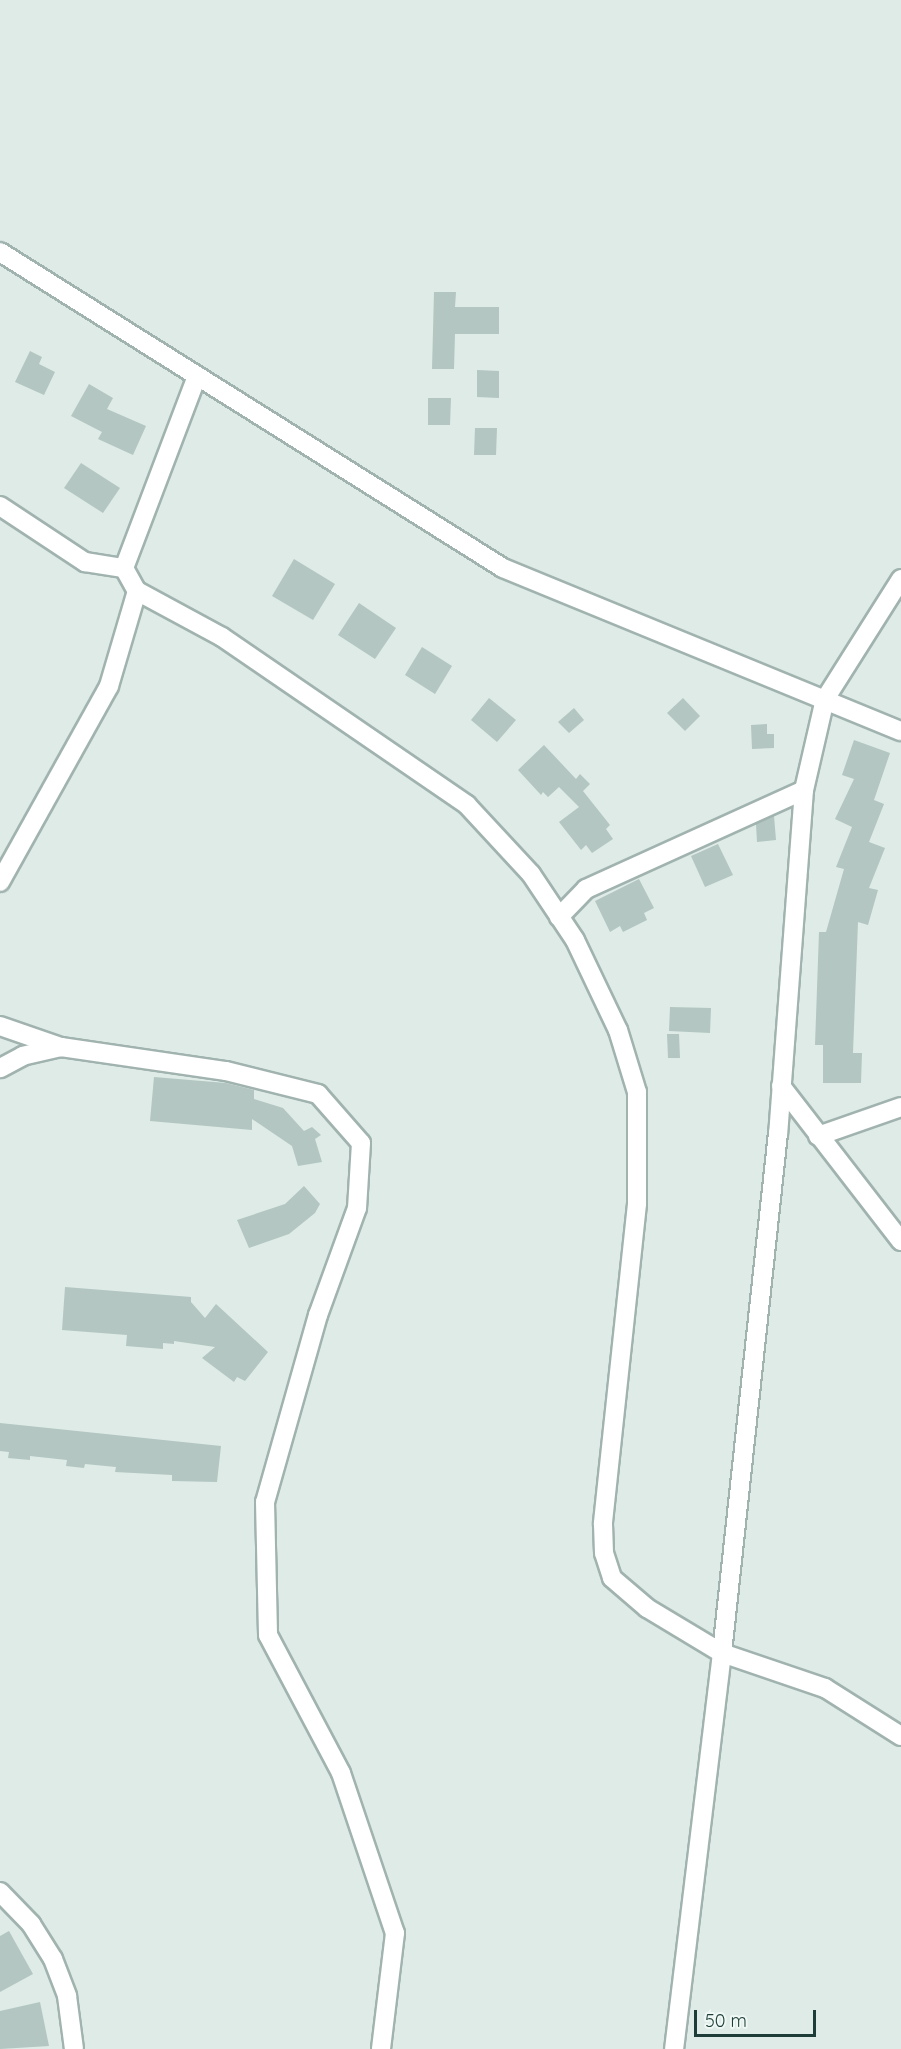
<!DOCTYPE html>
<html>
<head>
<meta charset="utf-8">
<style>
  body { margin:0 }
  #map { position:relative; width:901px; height:2049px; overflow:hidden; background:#deebe7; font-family:Quicksand,sans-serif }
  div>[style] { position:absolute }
  .building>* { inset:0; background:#b3c6c1 }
  .roads { filter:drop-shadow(2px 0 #a1b3af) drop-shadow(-2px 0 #a1b3af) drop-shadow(0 2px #a1b3af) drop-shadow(0 -2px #a1b3af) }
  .street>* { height:18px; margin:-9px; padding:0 9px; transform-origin:9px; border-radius:9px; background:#fff }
  .secondary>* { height:18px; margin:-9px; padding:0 9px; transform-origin:9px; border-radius:9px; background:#fff }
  span { translate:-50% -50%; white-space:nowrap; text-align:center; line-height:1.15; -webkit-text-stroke:4.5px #eff8f4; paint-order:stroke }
  .scale { position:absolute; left:694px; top:2010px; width:122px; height:27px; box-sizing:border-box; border:3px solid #1e3d38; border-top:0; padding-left:8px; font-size:18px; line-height:21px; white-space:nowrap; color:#1e3d38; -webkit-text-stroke:4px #eff8f4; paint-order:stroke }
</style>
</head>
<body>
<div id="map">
  <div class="building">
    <i style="clip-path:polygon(434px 292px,456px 292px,455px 307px,499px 307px,499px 334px,455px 334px,454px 369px,432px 369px)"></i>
    <i style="clip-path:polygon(30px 351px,42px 357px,39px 364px,55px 372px,44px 395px,15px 382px)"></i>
    <i style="clip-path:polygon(477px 370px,499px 371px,499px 398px,477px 397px)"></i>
    <i style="clip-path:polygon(89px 384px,113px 398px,107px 409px,146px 426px,133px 455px,98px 439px,102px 432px,71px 416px)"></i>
    <i style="clip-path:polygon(428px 398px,451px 398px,450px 425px,428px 425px)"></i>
    <i style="clip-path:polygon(475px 428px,497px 428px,496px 455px,474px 455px)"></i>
    <i style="clip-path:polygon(81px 463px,120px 488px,103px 513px,64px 488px)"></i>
    <i style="clip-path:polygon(294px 559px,335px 584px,313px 620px,272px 596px)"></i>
    <i style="clip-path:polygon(359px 603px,396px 628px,375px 659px,338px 635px)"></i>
    <i style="clip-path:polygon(422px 647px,452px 666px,435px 694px,405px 675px)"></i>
    <i style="clip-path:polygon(489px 698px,516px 720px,497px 742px,471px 720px)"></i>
    <i style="clip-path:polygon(683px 698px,700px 716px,685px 731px,667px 713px)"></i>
    <i style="clip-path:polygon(574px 708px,584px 720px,569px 733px,558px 722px)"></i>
    <i style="clip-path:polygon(767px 724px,767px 734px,774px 734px,774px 748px,752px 749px,751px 725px)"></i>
    <i style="clip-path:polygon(854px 740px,890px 753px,874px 800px,884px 804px,869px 842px,885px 848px,869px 888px,878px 890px,868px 925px,858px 922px,853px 1053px,862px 1053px,861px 1083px,823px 1083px,823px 1045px,815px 1045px,819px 932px,826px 932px,844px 869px,836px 867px,852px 827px,835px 819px,854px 779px,842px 775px)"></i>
    <i style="clip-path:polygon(544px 745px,576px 779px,580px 774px,590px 784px,583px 791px,610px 825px,606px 829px,613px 839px,592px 853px,586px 845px,581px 850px,559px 822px,579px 807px,559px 787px,548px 797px,543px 792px,541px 795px,518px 770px)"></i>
    <i style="clip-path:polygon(774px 816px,776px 840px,757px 842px,756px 824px)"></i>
    <i style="clip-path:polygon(718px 844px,733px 875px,705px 887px,691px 856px)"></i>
    <i style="clip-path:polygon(639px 879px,654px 908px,644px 913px,647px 920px,623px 932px,620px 926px,610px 932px,595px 901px)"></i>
    <i style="clip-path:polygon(670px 1007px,711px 1008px,710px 1033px,669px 1031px)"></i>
    <i style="clip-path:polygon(667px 1034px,679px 1034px,680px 1058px,668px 1058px)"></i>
    <i style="clip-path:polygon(154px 1077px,226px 1083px,254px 1090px,254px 1099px,283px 1108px,304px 1131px,312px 1127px,321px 1135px,315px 1139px,322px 1162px,298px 1166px,292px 1146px,252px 1119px,252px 1130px,150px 1121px)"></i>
    <i style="clip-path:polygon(304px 1186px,320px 1204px,315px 1213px,289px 1234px,249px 1248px,237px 1220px,285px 1204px)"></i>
    <i style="clip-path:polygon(65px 1287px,191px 1297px,191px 1302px,205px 1318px,216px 1304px,268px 1352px,245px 1381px,237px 1377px,234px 1382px,202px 1358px,215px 1347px,174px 1341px,174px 1344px,163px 1343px,163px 1349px,126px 1346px,127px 1335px,62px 1330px)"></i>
    <i style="clip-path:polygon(0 1423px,221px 1446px,217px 1482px,172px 1481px,172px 1475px,115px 1472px,116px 1467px,85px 1464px,84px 1468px,66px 1466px,67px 1460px,30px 1456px,30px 1460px,8px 1458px,9px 1452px,0 1451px)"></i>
    <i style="clip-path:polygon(9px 1931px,33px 1974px,0 1992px,0 1936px)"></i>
    <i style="clip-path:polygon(40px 2002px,49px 2046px,0 2049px,0 2011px)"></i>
  </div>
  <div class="roads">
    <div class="street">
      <i style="left:197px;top:376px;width:205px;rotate:110.8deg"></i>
      <i style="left:124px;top:568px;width:26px;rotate:61deg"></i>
      <i style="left:137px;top:591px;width:97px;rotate:28.4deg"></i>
      <i style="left:222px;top:637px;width:297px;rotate:34.4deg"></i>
      <i style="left:467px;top:805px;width:94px;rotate:47.2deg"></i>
      <i style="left:531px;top:874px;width:79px;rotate:56.3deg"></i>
      <i style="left:575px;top:940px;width:100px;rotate:64.5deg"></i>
      <i style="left:618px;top:1030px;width:65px;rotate:73deg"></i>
      <i style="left:637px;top:1092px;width:112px;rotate:90deg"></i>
      <i style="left:637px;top:1204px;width:322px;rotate:96.1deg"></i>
      <i style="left:603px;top:1524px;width:29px;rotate:88deg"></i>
      <i style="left:604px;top:1553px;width:26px;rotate:72deg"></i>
      <i style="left:612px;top:1578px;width:46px;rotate:40.6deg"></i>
      <i style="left:647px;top:1608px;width:87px;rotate:31deg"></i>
      <i style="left:722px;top:1653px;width:399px;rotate:96.9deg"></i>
      <i style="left:0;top:506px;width:102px;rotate:33.4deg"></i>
      <i style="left:85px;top:562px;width:39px;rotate:9deg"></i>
      <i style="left:901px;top:579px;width:142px;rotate:122.3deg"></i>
      <i style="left:825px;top:699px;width:93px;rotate:103deg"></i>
      <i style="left:804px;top:790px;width:344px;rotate:94.3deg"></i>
      <i style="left:778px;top:1133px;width:523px;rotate:96.15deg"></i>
      <i style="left:722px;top:1653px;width:109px;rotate:18.8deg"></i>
      <i style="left:825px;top:1688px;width:90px;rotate:32.3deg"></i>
      <i style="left:0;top:882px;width:224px;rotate:-60.9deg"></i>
      <i style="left:109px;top:686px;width:99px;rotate:-73.6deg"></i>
      <i style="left:559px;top:917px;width:39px;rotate:-46deg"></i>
      <i style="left:586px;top:889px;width:239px;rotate:-24.4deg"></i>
      <i style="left:0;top:1026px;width:65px;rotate:19deg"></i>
      <i style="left:61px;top:1047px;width:39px;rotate:167deg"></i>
      <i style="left:23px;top:1056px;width:26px;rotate:152deg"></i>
      <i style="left:61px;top:1047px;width:167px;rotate:8.3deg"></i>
      <i style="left:226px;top:1071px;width:95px;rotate:14deg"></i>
      <i style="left:318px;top:1094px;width:65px;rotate:48.7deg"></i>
      <i style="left:361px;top:1143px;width:65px;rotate:93.5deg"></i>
      <i style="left:357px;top:1208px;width:114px;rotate:110deg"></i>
      <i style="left:318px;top:1315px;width:194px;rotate:105.8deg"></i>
      <i style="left:265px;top:1502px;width:133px;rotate:88.7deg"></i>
      <i style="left:268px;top:1635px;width:156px;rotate:62.1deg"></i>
      <i style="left:341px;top:1773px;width:169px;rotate:71.4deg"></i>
      <i style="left:395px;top:1933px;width:117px;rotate:96.9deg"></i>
      <i style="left:781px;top:1086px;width:196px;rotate:52.3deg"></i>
      <i style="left:818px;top:1136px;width:88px;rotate:-19.3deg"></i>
      <i style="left:0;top:1892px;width:45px;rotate:45.9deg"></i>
      <i style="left:31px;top:1924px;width:41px;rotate:57.8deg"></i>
      <i style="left:53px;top:1959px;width:40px;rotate:69deg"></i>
      <i style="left:67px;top:1996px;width:53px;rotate:82.5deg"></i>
    </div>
    <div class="secondary">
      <i style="left:0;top:252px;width:594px;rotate:32.14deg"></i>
      <i style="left:503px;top:568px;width:430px;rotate:22.3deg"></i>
    </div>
  </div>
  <div class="scale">50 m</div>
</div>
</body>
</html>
